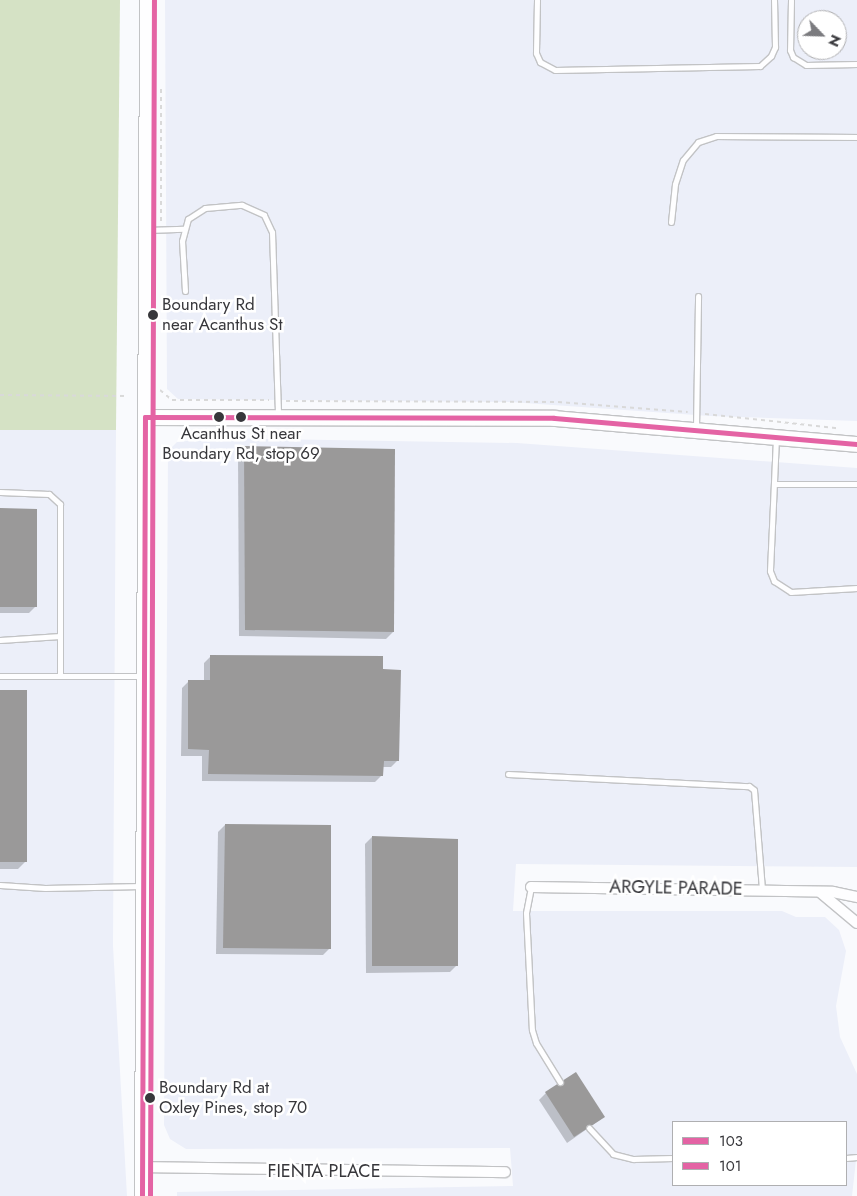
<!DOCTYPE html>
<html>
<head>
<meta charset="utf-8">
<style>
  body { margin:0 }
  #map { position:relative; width:857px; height:1196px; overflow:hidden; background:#f9fafd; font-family:Jost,sans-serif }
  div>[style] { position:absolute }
  .built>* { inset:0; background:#eceff9 }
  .green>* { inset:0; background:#d5e2c5 }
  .shadow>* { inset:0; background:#0003 }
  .building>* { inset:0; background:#9a9999 }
  .path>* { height:2px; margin-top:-1px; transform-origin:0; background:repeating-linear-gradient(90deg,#d9d9d9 0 4px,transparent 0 8px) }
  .roads { filter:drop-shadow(1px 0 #c2c3c5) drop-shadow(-1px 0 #c2c3c5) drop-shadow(0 1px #c2c3c5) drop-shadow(0 -1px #c2c3c5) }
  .lane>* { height:5px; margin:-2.5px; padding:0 2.5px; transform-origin:2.5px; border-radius:2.5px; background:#fefeff }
  .street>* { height:10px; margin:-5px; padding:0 5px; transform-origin:5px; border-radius:5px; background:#fefeff }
  .secondary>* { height:15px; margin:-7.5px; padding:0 7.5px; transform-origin:7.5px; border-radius:7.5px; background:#fefeff }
  .bus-1>* { height:5px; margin:-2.5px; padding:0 2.5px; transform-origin:2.5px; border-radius:2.5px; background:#e463a4 }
  .bus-2>* { height:5px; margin:-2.5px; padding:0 2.5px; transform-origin:2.5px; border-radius:2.5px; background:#e463a4 }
  .dots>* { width:14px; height:14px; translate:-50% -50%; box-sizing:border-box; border:2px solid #fff; border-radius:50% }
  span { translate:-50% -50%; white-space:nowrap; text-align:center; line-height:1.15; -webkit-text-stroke:5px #fff; paint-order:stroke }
  .bus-label { font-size:17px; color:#37373b }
  .left { translate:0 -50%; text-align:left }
  .street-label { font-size:18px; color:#37373b }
  .legend { position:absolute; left:672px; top:1121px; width:175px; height:65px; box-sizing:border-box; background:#fff; border:1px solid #afafb1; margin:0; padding:6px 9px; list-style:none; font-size:15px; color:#37373b }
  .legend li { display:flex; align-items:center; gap:10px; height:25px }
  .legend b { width:25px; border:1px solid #afafb1 }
  .north { position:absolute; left:797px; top:10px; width:50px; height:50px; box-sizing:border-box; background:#fff; border:1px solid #afafb1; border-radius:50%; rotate:114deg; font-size:14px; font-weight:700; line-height:20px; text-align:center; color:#37373b }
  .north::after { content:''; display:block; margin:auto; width:18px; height:22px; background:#7b7b7f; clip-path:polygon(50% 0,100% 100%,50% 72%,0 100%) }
</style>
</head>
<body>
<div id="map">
  <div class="built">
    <i style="clip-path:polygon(evenodd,165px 0,857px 0,857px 421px,710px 416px,510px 402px,178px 399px,167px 389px,165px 0,807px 20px,837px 20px,837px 50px,807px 50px,807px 20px)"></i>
    <i style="clip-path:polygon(0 430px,116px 430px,113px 946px,127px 1196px,0 1196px)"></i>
    <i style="clip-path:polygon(evenodd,216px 438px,517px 443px,857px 468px,857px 867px,516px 864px,513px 911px,782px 911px,796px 917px,825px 917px,839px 930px,846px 951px,836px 1006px,840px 1037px,857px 1074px,857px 1151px,852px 1196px,177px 1196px,177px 1192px,513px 1186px,510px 1148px,186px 1149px,170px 1139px,164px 1125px,168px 451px,177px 442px,216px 438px,673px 1122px,846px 1122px,846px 1185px,673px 1185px,673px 1122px)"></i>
  </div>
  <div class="green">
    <i style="clip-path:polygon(0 0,120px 0,116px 430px,0 430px)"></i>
  </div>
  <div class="shadow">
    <i style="clip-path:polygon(245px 447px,393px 632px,386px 639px,239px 636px,238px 454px)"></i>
    <i style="clip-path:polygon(0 510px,36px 606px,29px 613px,0 613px)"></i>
    <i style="clip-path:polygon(211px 656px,381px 671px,398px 760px,391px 767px,382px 767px,382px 775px,375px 782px,202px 781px,202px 756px,181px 756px,182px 688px,189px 681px,204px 681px,204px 663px)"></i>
    <i style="clip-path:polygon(0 691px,25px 862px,18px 869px,0 869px)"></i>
    <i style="clip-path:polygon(225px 825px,330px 948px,323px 955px,216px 954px,218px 832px)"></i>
    <i style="clip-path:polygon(372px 837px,457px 965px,450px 972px,366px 973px,365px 844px)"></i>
    <i style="clip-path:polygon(546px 1093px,604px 1117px,567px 1143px,539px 1100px)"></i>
  </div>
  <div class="building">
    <i style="clip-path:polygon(244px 446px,395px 449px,394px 632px,245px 630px)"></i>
    <i style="clip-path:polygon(0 508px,37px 509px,37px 607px,0 607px)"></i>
    <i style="clip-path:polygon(210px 655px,383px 656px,383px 669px,401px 670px,399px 761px,384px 761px,383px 776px,208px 774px,209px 750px,188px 749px,188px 680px,210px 680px)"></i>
    <i style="clip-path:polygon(0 690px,27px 690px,27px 862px,0 862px)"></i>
    <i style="clip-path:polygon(225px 824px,331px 825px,331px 949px,223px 948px)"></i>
    <i style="clip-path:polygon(372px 836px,458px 839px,458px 966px,372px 966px)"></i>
    <i style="clip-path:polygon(576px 1072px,605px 1117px,574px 1137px,545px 1092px)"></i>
  </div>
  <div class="path">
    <i style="left:161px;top:221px;width:135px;rotate:-90deg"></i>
    <i style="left:160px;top:390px;width:16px;rotate:40deg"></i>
    <i style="left:172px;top:400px;width:97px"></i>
    <i style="left:0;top:395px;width:128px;rotate:0.4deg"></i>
    <i style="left:286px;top:401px;width:272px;rotate:0.2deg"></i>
    <i style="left:558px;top:402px;width:130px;rotate:4.4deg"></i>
    <i style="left:705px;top:414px;width:133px;rotate:6.1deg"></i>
  </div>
  <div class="roads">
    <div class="lane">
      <i style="left:537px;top:0;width:53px;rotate:91.1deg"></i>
      <i style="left:536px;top:53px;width:10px;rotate:66deg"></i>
      <i style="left:540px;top:62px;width:17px;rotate:28deg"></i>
      <i style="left:555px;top:70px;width:205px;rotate:-1.1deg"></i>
      <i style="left:760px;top:66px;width:15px;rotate:-42deg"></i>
      <i style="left:771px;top:56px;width:10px;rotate:-66deg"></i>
      <i style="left:775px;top:47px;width:47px;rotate:-91.2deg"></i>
      <i style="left:791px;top:0;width:50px;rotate:91.1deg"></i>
      <i style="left:790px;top:50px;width:8px;rotate:67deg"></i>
      <i style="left:793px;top:57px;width:15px;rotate:32deg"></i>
      <i style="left:806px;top:65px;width:51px;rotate:-1.1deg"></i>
      <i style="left:671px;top:222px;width:38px;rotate:-84deg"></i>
      <i style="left:675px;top:184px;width:25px;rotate:-72deg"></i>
      <i style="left:683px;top:160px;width:23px;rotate:-50deg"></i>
      <i style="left:698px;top:142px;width:19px;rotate:-18deg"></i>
      <i style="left:716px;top:136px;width:141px;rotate:0.4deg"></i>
      <i style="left:147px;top:230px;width:37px;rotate:-2deg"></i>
      <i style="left:185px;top:291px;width:50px;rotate:-93.4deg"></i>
      <i style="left:182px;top:241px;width:23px;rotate:-75deg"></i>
      <i style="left:188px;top:219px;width:20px;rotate:-33deg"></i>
      <i style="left:205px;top:208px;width:37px;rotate:-5deg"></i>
      <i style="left:242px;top:205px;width:24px;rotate:24deg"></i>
      <i style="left:264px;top:215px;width:19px;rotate:65deg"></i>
      <i style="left:272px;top:232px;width:184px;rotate:88.1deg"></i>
      <i style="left:696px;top:428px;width:132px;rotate:-89.1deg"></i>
      <i style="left:776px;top:438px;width:133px;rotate:92.6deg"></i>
      <i style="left:770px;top:571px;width:11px;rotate:68deg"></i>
      <i style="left:774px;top:581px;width:20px;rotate:33deg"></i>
      <i style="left:791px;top:592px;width:66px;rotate:-3.5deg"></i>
      <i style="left:774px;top:484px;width:83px"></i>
      <i style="left:0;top:492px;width:49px;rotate:2.3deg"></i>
      <i style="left:49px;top:494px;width:15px;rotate:42deg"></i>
      <i style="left:60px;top:504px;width:172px;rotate:90deg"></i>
      <i style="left:0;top:640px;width:60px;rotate:-3.8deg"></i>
      <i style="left:0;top:676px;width:142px"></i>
      <i style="left:508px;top:774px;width:241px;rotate:2.9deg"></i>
      <i style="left:749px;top:786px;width:6px;rotate:39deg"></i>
      <i style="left:754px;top:790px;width:100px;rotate:85.4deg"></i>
      <i style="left:0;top:885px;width:45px;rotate:3.8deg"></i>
      <i style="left:45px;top:888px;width:97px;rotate:-1.2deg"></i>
      <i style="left:531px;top:887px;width:26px;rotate:101deg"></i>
      <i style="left:526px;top:913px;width:117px;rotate:87.1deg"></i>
      <i style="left:532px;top:1030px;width:14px;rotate:73deg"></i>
      <i style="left:536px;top:1043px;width:46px;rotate:58.4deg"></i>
      <i style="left:589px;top:1128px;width:35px;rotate:47deg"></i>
      <i style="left:613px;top:1154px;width:21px;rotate:14deg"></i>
      <i style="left:633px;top:1159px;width:40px;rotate:-1.4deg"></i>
      <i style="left:846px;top:1158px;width:11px;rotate:-5deg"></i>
    </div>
    <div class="street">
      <i style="left:531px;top:887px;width:302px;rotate:0.9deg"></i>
      <i style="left:833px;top:892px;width:25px;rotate:12deg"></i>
      <i style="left:821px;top:893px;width:47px;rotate:39.8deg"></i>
      <i style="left:142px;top:1167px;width:363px;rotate:0.8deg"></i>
    </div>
    <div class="secondary">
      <i style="left:145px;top:417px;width:409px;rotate:0.1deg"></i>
      <i style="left:554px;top:418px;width:304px;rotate:4.9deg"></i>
      <i style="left:142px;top:1196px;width:1196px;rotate:-89.76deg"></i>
    </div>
  </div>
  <div class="bus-1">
    <i style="left:145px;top:417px;width:409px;rotate:0.1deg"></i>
    <i style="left:554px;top:418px;width:304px;rotate:4.9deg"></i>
    <i style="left:142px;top:1196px;width:779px;rotate:-89.78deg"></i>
  </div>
  <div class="bus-2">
    <i style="left:150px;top:1196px;width:1196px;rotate:-89.81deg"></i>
  </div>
  <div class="dots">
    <i style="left:153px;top:315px;background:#37373b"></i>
    <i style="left:219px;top:417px;background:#37373b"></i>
    <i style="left:241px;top:417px;background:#37373b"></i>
    <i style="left:150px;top:1098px;background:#37373b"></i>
  </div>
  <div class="bus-label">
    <span class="left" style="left:162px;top:315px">Boundary Rd<br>near Acanthus St</span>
    <span style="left:241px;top:444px">Acanthus St near<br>Boundary Rd, stop 69</span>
    <span class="left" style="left:159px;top:1098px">Boundary Rd at<br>Oxley Pines, stop 70</span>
  </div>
  <div class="street-label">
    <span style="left:676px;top:888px;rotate:1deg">ARGYLE PARADE</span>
    <span style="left:324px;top:1171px">FIENTA PLACE</span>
  </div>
  <ul class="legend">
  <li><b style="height:6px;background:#e463a4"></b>103</li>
  <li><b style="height:6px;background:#e463a4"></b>101</li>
  </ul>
  <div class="north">N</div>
</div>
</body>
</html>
